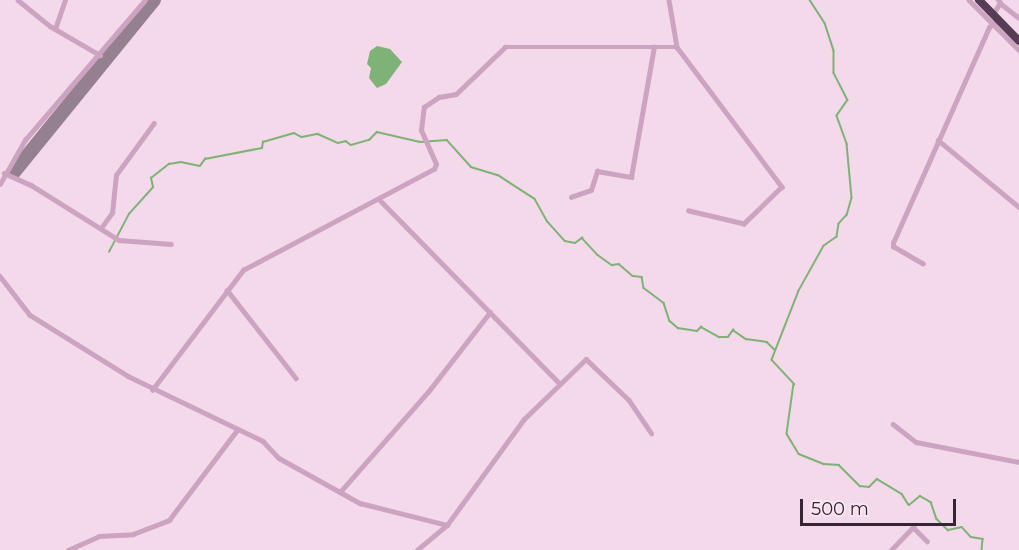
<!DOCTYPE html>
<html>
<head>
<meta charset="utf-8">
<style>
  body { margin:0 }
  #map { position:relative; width:1019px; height:550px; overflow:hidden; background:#f3d9ea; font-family:Montserrat,sans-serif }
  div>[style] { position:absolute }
  .water>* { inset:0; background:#7fb276 }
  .stream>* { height:1.5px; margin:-0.75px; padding:0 0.75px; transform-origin:0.75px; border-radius:0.75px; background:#7fb276 }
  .runway>* { height:14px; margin:-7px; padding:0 7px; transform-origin:7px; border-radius:7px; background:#94808f }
  .minor>* { height:4.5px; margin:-2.25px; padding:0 2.25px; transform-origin:2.25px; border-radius:2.25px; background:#cca4c1 }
  .highway>* { height:8px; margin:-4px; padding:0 4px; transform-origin:4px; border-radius:4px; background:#583c55 }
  span { translate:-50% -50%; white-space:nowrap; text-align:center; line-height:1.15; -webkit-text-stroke:4.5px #fae5f3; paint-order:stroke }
  .scale { position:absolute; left:800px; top:499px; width:156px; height:27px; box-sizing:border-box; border:3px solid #362634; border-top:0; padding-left:8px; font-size:18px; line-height:21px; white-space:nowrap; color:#362634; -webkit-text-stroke:4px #fae5f3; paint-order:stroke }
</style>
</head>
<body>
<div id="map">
  <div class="water">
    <i style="clip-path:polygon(377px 46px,390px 49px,402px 62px,386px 84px,377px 88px,369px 78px,371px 68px,367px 64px,370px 51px)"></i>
  </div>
  <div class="stream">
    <i style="left:810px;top:0;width:27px;rotate:57deg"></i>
    <i style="left:825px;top:23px;width:29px;rotate:72deg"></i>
    <i style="left:834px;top:51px;width:22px;rotate:90deg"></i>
    <i style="left:834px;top:73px;width:30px;rotate:63deg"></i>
    <i style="left:848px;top:100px;width:19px;rotate:125deg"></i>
    <i style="left:837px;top:116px;width:30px;rotate:70deg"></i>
    <i style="left:847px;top:144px;width:54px;rotate:84.7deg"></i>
    <i style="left:852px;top:198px;width:18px;rotate:106deg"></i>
    <i style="left:847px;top:215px;width:12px;rotate:132deg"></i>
    <i style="left:839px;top:224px;width:13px;rotate:99deg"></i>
    <i style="left:837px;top:237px;width:16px;rotate:145deg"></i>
    <i style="left:824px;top:246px;width:51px;rotate:119.1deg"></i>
    <i style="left:799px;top:291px;width:74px;rotate:111.4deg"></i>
    <i style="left:772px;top:360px;width:33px;rotate:47deg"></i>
    <i style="left:794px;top:384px;width:50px;rotate:98deg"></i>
    <i style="left:787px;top:434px;width:23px;rotate:59deg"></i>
    <i style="left:799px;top:454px;width:27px;rotate:22deg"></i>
    <i style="left:824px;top:464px;width:15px;rotate:4deg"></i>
    <i style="left:839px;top:465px;width:30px;rotate:45deg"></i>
    <i style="left:860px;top:486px;width:9px;rotate:6deg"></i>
    <i style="left:869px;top:487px;width:11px;rotate:-45deg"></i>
    <i style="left:877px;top:479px;width:29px;rotate:31deg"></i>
    <i style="left:902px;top:494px;width:13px;rotate:58deg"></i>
    <i style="left:909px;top:505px;width:14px;rotate:-39deg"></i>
    <i style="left:920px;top:496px;width:13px;rotate:29deg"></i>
    <i style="left:931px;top:502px;width:18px;rotate:71deg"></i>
    <i style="left:937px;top:519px;width:16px;rotate:45deg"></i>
    <i style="left:948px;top:530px;width:14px;rotate:-12deg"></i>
    <i style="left:962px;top:527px;width:13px;rotate:48deg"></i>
    <i style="left:971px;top:537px;width:12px;rotate:9deg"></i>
    <i style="left:983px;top:539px;width:11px;rotate:95deg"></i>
    <i style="left:109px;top:252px;width:43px;rotate:-62.2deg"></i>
    <i style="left:129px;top:214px;width:36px;rotate:-48deg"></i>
    <i style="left:153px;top:187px;width:9px;rotate:-103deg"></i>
    <i style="left:151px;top:178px;width:23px;rotate:-38deg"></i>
    <i style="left:169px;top:164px;width:12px;rotate:-9deg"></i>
    <i style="left:181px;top:162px;width:19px;rotate:12deg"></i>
    <i style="left:200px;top:166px;width:9px;rotate:-54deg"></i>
    <i style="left:205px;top:159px;width:58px;rotate:-10.9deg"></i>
    <i style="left:262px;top:148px;width:6px;rotate:-81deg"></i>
    <i style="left:263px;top:142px;width:32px;rotate:-16deg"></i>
    <i style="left:294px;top:133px;width:9px;rotate:27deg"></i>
    <i style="left:302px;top:137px;width:16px;rotate:-11deg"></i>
    <i style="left:318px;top:134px;width:22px;rotate:24deg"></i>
    <i style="left:338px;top:143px;width:8px;rotate:-14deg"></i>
    <i style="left:346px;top:141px;width:6px;rotate:39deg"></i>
    <i style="left:351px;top:145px;width:19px;rotate:-16deg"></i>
    <i style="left:369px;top:140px;width:11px;rotate:-45deg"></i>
    <i style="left:377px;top:132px;width:44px;rotate:13.1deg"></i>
    <i style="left:420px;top:142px;width:27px;rotate:-4deg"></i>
    <i style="left:447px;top:140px;width:36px;rotate:48deg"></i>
    <i style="left:471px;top:167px;width:28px;rotate:17deg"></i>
    <i style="left:498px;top:175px;width:44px;rotate:33deg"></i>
    <i style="left:535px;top:199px;width:26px;rotate:61deg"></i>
    <i style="left:548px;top:222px;width:25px;rotate:48deg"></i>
    <i style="left:565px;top:241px;width:10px;rotate:11deg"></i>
    <i style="left:575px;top:243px;width:9px;rotate:-36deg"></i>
    <i style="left:582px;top:238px;width:23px;rotate:47deg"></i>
    <i style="left:598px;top:255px;width:17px;rotate:36deg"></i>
    <i style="left:612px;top:265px;width:7px;rotate:-8deg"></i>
    <i style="left:619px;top:264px;width:18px;rotate:41deg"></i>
    <i style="left:633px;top:276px;width:9px;rotate:6deg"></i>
    <i style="left:642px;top:277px;width:11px;rotate:80deg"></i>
    <i style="left:644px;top:288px;width:25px;rotate:37deg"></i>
    <i style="left:664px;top:303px;width:19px;rotate:72deg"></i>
    <i style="left:670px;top:321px;width:11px;rotate:41deg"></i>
    <i style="left:678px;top:328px;width:19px;rotate:9deg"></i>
    <i style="left:697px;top:331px;width:6px;rotate:-45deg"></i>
    <i style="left:701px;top:327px;width:21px;rotate:29deg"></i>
    <i style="left:719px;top:337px;width:9px"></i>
    <i style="left:728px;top:337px;width:9px;rotate:-54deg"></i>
    <i style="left:733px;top:330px;width:16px;rotate:35deg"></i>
    <i style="left:746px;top:339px;width:21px;rotate:8deg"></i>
    <i style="left:767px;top:342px;width:11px;rotate:45deg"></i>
  </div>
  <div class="runway">
    <i style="left:14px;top:172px;width:222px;rotate:-50.9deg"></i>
  </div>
  <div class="minor">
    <i style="left:18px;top:0;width:41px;rotate:39.1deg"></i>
    <i style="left:50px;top:26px;width:58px;rotate:30.1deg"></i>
    <i style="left:669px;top:0;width:48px;rotate:80.3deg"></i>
    <i style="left:677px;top:47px;width:175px;rotate:53.1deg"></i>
    <i style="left:782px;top:187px;width:53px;rotate:135.8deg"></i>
    <i style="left:744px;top:224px;width:57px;rotate:-166.7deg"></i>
    <i style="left:969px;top:0;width:71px;rotate:45deg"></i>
    <i style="left:1000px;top:3px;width:24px;rotate:38deg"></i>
    <i style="left:993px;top:14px;width:13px;rotate:-58deg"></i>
    <i style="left:1000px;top:3px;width:4px;rotate:-124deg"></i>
    <i style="left:55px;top:29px;width:31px;rotate:-71deg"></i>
    <i style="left:938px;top:140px;width:105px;rotate:39.6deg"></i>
    <i style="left:4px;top:173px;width:30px;rotate:24deg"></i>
    <i style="left:31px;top:185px;width:104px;rotate:32deg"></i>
    <i style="left:119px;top:240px;width:52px;rotate:4.4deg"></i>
    <i style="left:0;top:184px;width:51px;rotate:-60.4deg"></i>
    <i style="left:25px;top:140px;width:184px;rotate:-49.4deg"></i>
    <i style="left:571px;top:197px;width:21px;rotate:-19deg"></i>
    <i style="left:591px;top:190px;width:20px;rotate:-72deg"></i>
    <i style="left:597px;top:171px;width:35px;rotate:10deg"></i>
    <i style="left:631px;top:177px;width:132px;rotate:-80deg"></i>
    <i style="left:379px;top:199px;width:259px;rotate:45.6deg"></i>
    <i style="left:101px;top:228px;width:19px;rotate:-54deg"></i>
    <i style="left:112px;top:213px;width:38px;rotate:-84deg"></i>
    <i style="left:116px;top:175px;width:64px;rotate:-53.8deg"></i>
    <i style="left:923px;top:264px;width:34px;rotate:-150deg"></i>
    <i style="left:893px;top:247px;width:4px;rotate:-90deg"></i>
    <i style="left:893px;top:243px;width:236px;rotate:-66deg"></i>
    <i style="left:989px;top:27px;width:12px;rotate:-35deg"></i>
    <i style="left:0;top:276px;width:49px;rotate:52.4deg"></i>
    <i style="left:30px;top:315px;width:115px;rotate:31.9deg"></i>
    <i style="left:128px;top:376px;width:150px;rotate:25.7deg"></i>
    <i style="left:263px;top:441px;width:23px;rotate:47deg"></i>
    <i style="left:279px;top:458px;width:93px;rotate:29.1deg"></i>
    <i style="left:360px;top:503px;width:90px;rotate:14.2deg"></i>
    <i style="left:447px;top:525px;width:131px;rotate:-54deg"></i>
    <i style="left:524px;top:419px;width:86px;rotate:-44.1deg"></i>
    <i style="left:586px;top:359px;width:59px;rotate:43.6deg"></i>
    <i style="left:629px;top:400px;width:40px;rotate:56deg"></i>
    <i style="left:227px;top:290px;width:112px;rotate:51.9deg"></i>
    <i style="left:152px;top:390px;width:151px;rotate:-52.8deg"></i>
    <i style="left:243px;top:270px;width:216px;rotate:-27.9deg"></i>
    <i style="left:434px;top:169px;width:5px;rotate:-68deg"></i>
    <i style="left:436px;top:164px;width:37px;rotate:-114deg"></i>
    <i style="left:421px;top:130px;width:23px;rotate:-83deg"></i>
    <i style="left:424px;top:107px;width:18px;rotate:-34deg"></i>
    <i style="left:439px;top:97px;width:17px;rotate:-10deg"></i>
    <i style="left:456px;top:94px;width:68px;rotate:-43.8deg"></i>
    <i style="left:505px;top:47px;width:172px"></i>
    <i style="left:893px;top:424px;width:29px;rotate:38deg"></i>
    <i style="left:916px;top:442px;width:105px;rotate:11deg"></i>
    <i style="left:340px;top:492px;width:133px;rotate:-48.7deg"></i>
    <i style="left:428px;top:392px;width:101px;rotate:-52.2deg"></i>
    <i style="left:68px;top:550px;width:34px;rotate:-24deg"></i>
    <i style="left:99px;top:536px;width:34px;rotate:-3deg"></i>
    <i style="left:133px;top:534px;width:39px;rotate:-21deg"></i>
    <i style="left:169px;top:520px;width:113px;rotate:-52.9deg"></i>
    <i style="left:417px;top:550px;width:39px;rotate:-40deg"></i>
    <i style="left:891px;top:550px;width:32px;rotate:-46deg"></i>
    <i style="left:913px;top:527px;width:20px;rotate:45deg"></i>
  </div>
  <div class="highway">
    <i style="left:979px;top:0;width:57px;rotate:45.7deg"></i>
  </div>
  <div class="scale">500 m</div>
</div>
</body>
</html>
